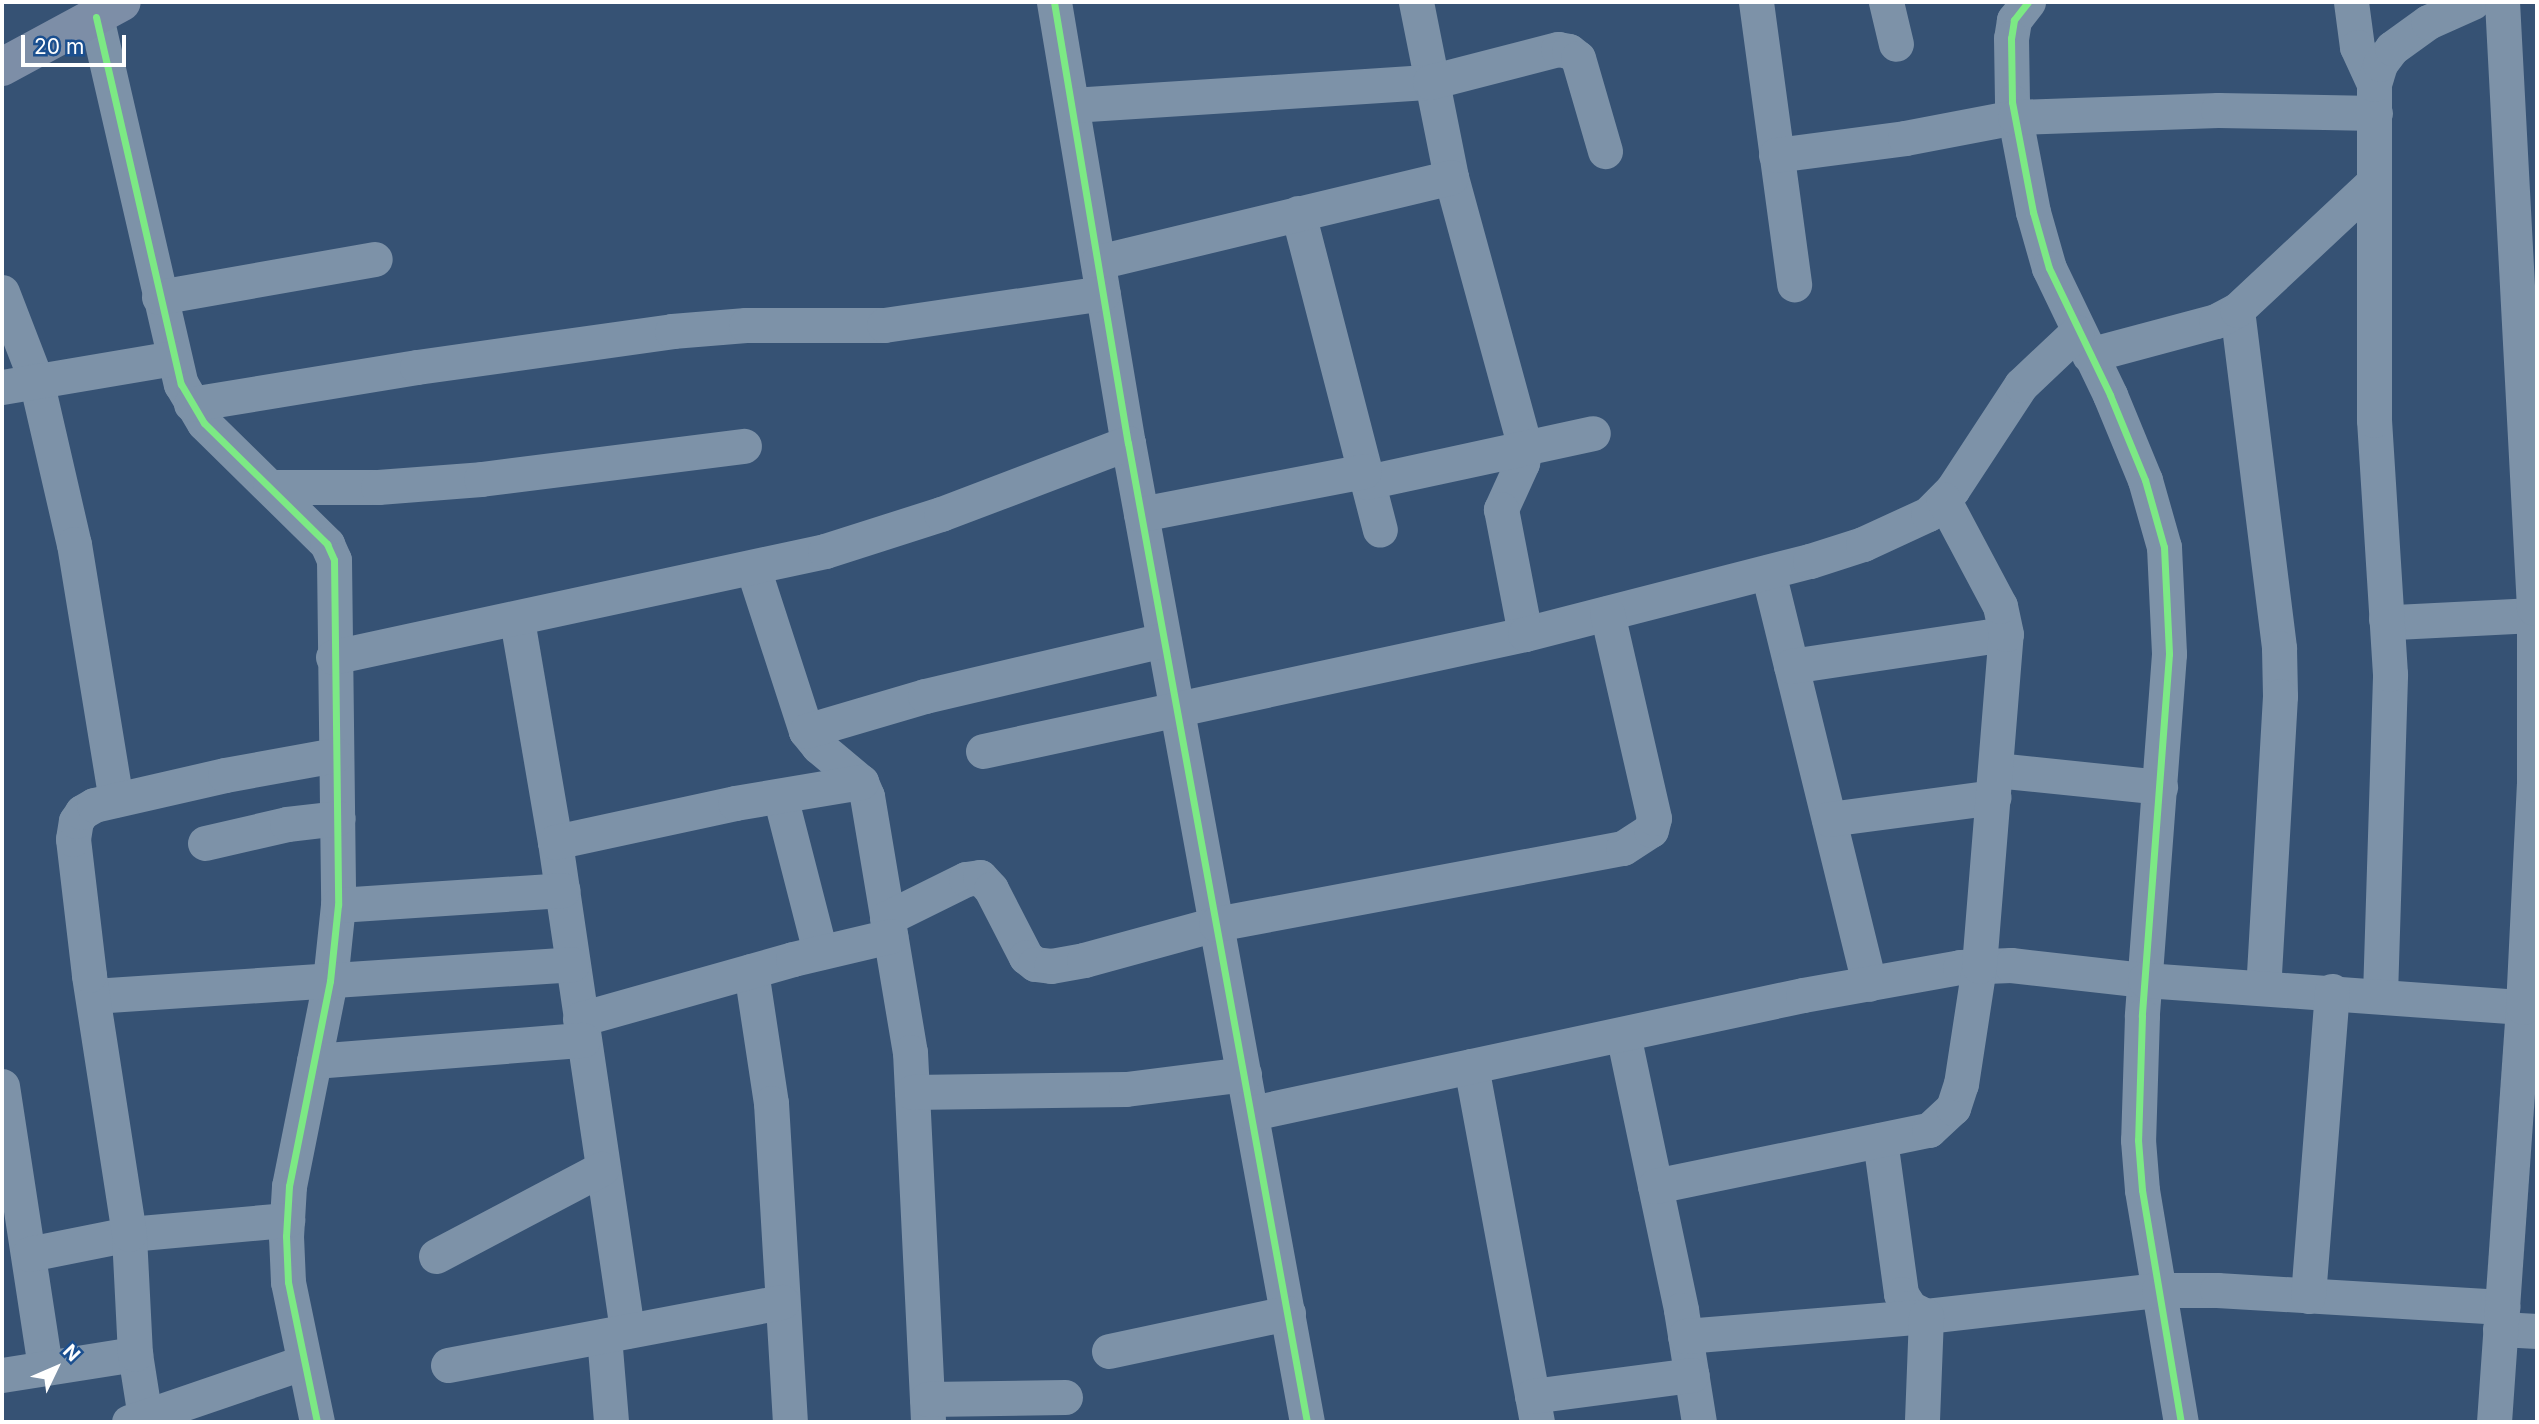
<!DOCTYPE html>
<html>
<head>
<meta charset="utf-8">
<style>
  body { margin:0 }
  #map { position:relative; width:2539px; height:1424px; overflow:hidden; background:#365274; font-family:Inter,sans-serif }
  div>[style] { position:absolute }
  .minor>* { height:35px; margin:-17.5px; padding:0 17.5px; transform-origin:17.5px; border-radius:17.5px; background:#7d92a8 }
  .primary>* { height:38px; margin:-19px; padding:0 19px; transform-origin:19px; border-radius:19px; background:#7d8ea7 }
  .cycleway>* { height:7px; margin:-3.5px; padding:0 3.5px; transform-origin:3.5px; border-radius:3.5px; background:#7ce984 }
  span { translate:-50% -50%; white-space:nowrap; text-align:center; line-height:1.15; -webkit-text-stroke:6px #1b4f8f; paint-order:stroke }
  .frame { position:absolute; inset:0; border:4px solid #fff; pointer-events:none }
  .north { position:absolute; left:21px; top:1333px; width:70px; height:70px; -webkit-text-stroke:5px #1b4f8f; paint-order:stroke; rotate:46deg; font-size:19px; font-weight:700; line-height:28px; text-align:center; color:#fff }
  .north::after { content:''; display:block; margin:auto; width:24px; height:32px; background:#fff; clip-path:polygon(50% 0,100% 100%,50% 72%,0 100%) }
  .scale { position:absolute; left:21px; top:35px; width:105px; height:32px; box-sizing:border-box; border:4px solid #fff; border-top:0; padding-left:9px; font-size:21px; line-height:24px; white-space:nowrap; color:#fff; -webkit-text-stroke:5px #1b4f8f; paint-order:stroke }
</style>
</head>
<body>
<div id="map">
  <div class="minor">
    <i style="left:1054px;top:2px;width:447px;rotate:80.5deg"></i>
    <i style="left:1128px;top:443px;width:995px;rotate:79.64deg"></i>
    <i style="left:1416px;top:2px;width:178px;rotate:78.7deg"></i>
    <i style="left:1451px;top:177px;width:281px;rotate:74.7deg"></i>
    <i style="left:1525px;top:448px;width:15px;rotate:101deg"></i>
    <i style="left:1522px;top:463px;width:51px;rotate:114.5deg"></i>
    <i style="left:1501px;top:509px;width:127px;rotate:79.1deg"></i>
    <i style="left:1756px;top:2px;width:285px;rotate:82.3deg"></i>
    <i style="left:1886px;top:2px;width:43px;rotate:76.6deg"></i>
    <i style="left:2028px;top:2px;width:23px;rotate:128deg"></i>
    <i style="left:2014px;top:20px;width:18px;rotate:99deg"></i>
    <i style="left:2011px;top:38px;width:64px;rotate:89.1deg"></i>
    <i style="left:2012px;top:102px;width:112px;rotate:79.2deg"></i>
    <i style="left:2033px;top:212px;width:58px;rotate:74.1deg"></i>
    <i style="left:2049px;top:268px;width:141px;rotate:64.3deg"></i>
    <i style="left:2110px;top:395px;width:92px;rotate:67.6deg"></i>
    <i style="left:2145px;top:480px;width:70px;rotate:74.2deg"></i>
    <i style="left:2164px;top:547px;width:107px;rotate:87.3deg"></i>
    <i style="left:2169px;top:654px;width:363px;rotate:94.3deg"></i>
    <i style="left:2142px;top:1016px;width:124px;rotate:91.8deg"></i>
    <i style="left:2138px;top:1140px;width:50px;rotate:85.4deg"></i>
    <i style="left:2142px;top:1190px;width:235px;rotate:80.5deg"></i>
    <i style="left:2351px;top:2px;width:45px;rotate:82.4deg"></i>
    <i style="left:2357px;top:47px;width:41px;rotate:65.3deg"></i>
    <i style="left:96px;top:17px;width:377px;rotate:77deg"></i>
    <i style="left:181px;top:384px;width:45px;rotate:59.5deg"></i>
    <i style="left:204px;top:423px;width:173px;rotate:44.5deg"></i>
    <i style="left:327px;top:544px;width:17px;rotate:66deg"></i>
    <i style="left:334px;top:560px;width:345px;rotate:89.3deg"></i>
    <i style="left:338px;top:905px;width:76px;rotate:96deg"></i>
    <i style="left:330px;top:981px;width:209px;rotate:101.3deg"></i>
    <i style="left:289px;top:1186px;width:50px;rotate:93.4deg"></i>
    <i style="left:286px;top:1236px;width:46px;rotate:87.5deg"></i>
    <i style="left:288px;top:1282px;width:143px;rotate:78.3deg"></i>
    <i style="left:1072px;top:105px;width:359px;rotate:-3.7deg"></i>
    <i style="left:1430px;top:82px;width:132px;rotate:-14.5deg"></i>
    <i style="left:1558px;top:49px;width:11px;rotate:10deg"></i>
    <i style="left:1569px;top:51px;width:11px;rotate:38deg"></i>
    <i style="left:1578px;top:58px;width:97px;rotate:73.8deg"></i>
    <i style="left:1776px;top:155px;width:130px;rotate:-7.5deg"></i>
    <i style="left:1905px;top:138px;width:112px;rotate:-10.8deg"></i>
    <i style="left:2015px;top:117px;width:203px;rotate:-2deg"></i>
    <i style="left:2218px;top:110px;width:157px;rotate:1.1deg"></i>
    <i style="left:1298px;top:213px;width:327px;rotate:75.5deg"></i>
    <i style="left:1098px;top:262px;width:363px;rotate:-13.5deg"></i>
    <i style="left:2px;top:292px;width:94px;rotate:68.9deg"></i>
    <i style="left:36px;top:380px;width:168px;rotate:77deg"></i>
    <i style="left:74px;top:544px;width:259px;rotate:80.7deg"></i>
    <i style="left:159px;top:297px;width:219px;rotate:-10deg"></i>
    <i style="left:2237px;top:310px;width:341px;rotate:82.9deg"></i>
    <i style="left:2279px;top:648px;width:48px;rotate:88.8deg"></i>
    <i style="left:2280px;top:696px;width:291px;rotate:93.3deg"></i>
    <i style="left:2089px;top:355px;width:131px;rotate:-15deg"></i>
    <i style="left:2216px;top:321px;width:24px;rotate:-28deg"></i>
    <i style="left:2237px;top:310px;width:187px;rotate:-43.1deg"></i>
    <i style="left:2px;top:387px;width:174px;rotate:-9.6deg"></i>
    <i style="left:191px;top:404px;width:229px;rotate:-9.3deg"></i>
    <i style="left:417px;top:367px;width:258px;rotate:-8deg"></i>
    <i style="left:672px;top:331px;width:74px;rotate:-4.6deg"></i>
    <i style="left:746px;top:325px;width:138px"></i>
    <i style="left:884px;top:325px;width:221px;rotate:-8.3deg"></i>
    <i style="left:1367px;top:482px;width:231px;rotate:-12.2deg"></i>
    <i style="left:270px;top:487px;width:108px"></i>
    <i style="left:378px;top:487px;width:103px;rotate:-4.4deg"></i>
    <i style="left:481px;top:479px;width:265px;rotate:-7.2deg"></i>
    <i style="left:1141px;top:514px;width:227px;rotate:-10.9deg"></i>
    <i style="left:753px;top:568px;width:171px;rotate:72deg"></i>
    <i style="left:806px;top:731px;width:19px;rotate:51deg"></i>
    <i style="left:818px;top:746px;width:56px;rotate:39.9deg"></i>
    <i style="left:861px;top:782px;width:15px;rotate:67deg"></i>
    <i style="left:867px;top:796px;width:260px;rotate:80.5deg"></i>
    <i style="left:910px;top:1052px;width:370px;rotate:87.2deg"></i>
    <i style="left:1768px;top:572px;width:424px;rotate:76.2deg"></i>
    <i style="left:2386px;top:619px;width:9px;rotate:18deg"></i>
    <i style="left:2395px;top:622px;width:139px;rotate:-2.9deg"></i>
    <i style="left:517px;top:620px;width:225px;rotate:80.3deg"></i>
    <i style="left:555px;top:842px;width:494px;rotate:81.6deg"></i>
    <i style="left:333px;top:657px;width:503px;rotate:-12.16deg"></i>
    <i style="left:825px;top:551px;width:122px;rotate:-17.7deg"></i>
    <i style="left:941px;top:514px;width:200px;rotate:-20.8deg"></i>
    <i style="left:1791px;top:666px;width:217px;rotate:-8.5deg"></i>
    <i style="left:806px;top:731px;width:124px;rotate:-16.4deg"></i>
    <i style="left:925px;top:696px;width:245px;rotate:-13.2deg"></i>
    <i style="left:983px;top:751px;width:554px;rotate:-12.18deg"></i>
    <i style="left:1525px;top:634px;width:294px;rotate:-14.4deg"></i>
    <i style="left:1810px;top:561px;width:56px;rotate:-17.8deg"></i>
    <i style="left:1863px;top:544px;width:72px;rotate:-24.8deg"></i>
    <i style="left:1928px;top:514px;width:34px;rotate:-45deg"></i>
    <i style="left:1952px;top:490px;width:126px;rotate:-56.7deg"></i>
    <i style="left:2021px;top:385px;width:77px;rotate:-43.4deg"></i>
    <i style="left:1996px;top:770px;width:165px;rotate:5.9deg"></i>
    <i style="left:780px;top:796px;width:161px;rotate:75.6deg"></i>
    <i style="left:1829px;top:819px;width:166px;rotate:-7.6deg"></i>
    <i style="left:555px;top:842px;width:184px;rotate:-12.2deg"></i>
    <i style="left:735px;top:803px;width:128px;rotate:-9.5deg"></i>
    <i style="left:205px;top:843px;width:84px;rotate:-13deg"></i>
    <i style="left:287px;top:824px;width:51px;rotate:-6.7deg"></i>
    <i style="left:338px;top:905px;width:225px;rotate:-3.8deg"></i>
    <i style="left:887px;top:918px;width:88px;rotate:-26.3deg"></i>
    <i style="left:966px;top:879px;width:14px;rotate:-8deg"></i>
    <i style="left:980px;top:877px;width:16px;rotate:47deg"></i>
    <i style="left:991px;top:889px;width:76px;rotate:62.8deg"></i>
    <i style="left:1026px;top:957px;width:11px;rotate:38deg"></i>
    <i style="left:1035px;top:964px;width:16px;rotate:7deg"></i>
    <i style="left:1051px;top:966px;width:34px;rotate:-10deg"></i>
    <i style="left:1084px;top:960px;width:137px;rotate:-15.3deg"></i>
    <i style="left:1216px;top:924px;width:414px;rotate:-10.6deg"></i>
    <i style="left:1623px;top:848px;width:33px;rotate:-33deg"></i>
    <i style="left:1651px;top:830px;width:12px;rotate:-76deg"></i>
    <i style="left:1654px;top:818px;width:210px;rotate:-102.9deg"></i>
    <i style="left:751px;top:971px;width:134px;rotate:81.4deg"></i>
    <i style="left:771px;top:1103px;width:320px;rotate:86.6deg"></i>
    <i style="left:2380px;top:995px;width:321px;rotate:-88.2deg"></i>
    <i style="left:2390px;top:674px;width:255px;rotate:-93.6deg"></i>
    <i style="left:2374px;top:420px;width:336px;rotate:-90deg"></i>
    <i style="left:2374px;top:84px;width:21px;rotate:-73deg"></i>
    <i style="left:2380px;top:64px;width:20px;rotate:-53deg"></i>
    <i style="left:2392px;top:48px;width:44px;rotate:-35.8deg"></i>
    <i style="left:2428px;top:22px;width:49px;rotate:-24deg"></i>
    <i style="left:93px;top:996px;width:480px;rotate:-3.8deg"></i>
    <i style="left:580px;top:1019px;width:221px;rotate:-15.7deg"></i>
    <i style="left:793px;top:959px;width:100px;rotate:-13.3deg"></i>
    <i style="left:1623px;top:1034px;width:282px;rotate:78.1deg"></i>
    <i style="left:1681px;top:1310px;width:113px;rotate:80.9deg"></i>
    <i style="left:314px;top:1061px;width:270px;rotate:-4.5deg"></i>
    <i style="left:1471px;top:1066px;width:362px;rotate:79.5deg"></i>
    <i style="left:2px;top:1086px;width:284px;rotate:81.3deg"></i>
    <i style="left:912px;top:1092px;width:214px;rotate:-0.8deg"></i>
    <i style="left:1126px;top:1089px;width:119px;rotate:-7.2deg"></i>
    <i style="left:1252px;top:1113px;width:563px;rotate:-12.09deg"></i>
    <i style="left:1803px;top:995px;width:159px;rotate:-10.1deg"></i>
    <i style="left:1960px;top:967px;width:51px;rotate:-2.2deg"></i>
    <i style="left:2011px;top:965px;width:135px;rotate:6.4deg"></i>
    <i style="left:2145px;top:980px;width:393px;rotate:4.1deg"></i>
    <i style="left:1880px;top:1140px;width:155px;rotate:82.2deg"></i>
    <i style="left:1901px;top:1294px;width:17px;rotate:57deg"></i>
    <i style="left:1910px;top:1308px;width:18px;rotate:27deg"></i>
    <i style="left:1926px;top:1316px;width:234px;rotate:-6.4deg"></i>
    <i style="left:2159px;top:1290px;width:58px"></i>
    <i style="left:2217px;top:1290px;width:286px;rotate:3.4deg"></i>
    <i style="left:1655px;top:1186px;width:280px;rotate:-11.6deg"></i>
    <i style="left:1929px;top:1130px;width:33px;rotate:-43deg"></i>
    <i style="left:1953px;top:1108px;width:25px;rotate:-72deg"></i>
    <i style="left:1961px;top:1084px;width:119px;rotate:-81.3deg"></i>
    <i style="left:1979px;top:966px;width:333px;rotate:-85.4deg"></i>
    <i style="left:2006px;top:634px;width:29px;rotate:-102deg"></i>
    <i style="left:2000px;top:606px;width:121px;rotate:-118deg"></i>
    <i style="left:29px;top:1254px;width:102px;rotate:-11.3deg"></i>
    <i style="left:129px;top:1234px;width:159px;rotate:-5.1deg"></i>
    <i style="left:436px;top:1256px;width:187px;rotate:-27.8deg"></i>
    <i style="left:2308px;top:1296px;width:306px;rotate:-85.5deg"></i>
    <i style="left:2500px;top:1329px;width:37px;rotate:3deg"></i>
    <i style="left:604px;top:1336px;width:86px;rotate:85.3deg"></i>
    <i style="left:1685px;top:1336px;width:242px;rotate:-4.7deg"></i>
    <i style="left:1926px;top:1316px;width:106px;rotate:92.2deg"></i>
    <i style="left:1109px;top:1351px;width:183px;rotate:-12deg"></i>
    <i style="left:448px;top:1365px;width:340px;rotate:-10.7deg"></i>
    <i style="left:2px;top:1375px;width:135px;rotate:-9deg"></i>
    <i style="left:1532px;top:1396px;width:161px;rotate:-7.5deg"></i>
    <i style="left:927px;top:1399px;width:138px;rotate:-0.8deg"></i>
    <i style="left:145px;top:1417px;width:64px;rotate:-99deg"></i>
    <i style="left:135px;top:1354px;width:120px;rotate:-92.9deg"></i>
    <i style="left:129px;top:1234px;width:262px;rotate:-98.8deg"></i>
    <i style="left:89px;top:975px;width:137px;rotate:-96.7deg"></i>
    <i style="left:73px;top:839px;width:18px;rotate:-81deg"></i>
    <i style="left:76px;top:821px;width:11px;rotate:-56deg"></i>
    <i style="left:82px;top:812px;width:14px;rotate:-30deg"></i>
    <i style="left:94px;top:805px;width:134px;rotate:-12.9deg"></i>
    <i style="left:225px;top:775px;width:112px;rotate:-10.3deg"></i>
    <i style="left:129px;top:1422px;width:185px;rotate:-18.9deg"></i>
    <i style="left:2494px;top:1422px;width:416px;rotate:-86deg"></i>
    <i style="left:2523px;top:1007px;width:223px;rotate:-87.2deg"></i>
    <i style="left:2534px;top:784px;width:176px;rotate:-90deg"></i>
    <i style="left:2534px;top:608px;width:607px;rotate:-93.02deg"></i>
  </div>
  <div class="primary">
    <i style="left:2px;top:67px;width:136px;rotate:-28.4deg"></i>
  </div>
  <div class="cycleway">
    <i style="left:1054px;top:2px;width:447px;rotate:80.5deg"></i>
    <i style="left:1128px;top:443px;width:995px;rotate:79.64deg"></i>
    <i style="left:2028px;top:2px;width:23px;rotate:128deg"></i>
    <i style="left:2014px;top:20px;width:18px;rotate:99deg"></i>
    <i style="left:2011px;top:38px;width:64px;rotate:89.1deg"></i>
    <i style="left:2012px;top:102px;width:112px;rotate:79.2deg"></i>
    <i style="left:2033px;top:212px;width:58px;rotate:74.1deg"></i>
    <i style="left:2049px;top:268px;width:141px;rotate:64.3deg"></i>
    <i style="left:2110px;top:395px;width:92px;rotate:67.6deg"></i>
    <i style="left:2145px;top:480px;width:70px;rotate:74.2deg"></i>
    <i style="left:2164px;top:547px;width:107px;rotate:87.3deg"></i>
    <i style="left:2169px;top:654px;width:363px;rotate:94.3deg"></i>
    <i style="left:2142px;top:1016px;width:124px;rotate:91.8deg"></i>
    <i style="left:2138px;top:1140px;width:50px;rotate:85.4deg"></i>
    <i style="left:2142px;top:1190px;width:235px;rotate:80.5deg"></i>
    <i style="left:96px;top:17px;width:377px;rotate:77deg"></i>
    <i style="left:181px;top:384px;width:45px;rotate:59.5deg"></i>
    <i style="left:204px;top:423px;width:173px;rotate:44.5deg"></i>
    <i style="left:327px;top:544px;width:17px;rotate:66deg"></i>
    <i style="left:334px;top:560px;width:345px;rotate:89.3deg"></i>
    <i style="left:338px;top:905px;width:76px;rotate:96deg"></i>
    <i style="left:330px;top:981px;width:209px;rotate:101.3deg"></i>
    <i style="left:289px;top:1186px;width:50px;rotate:93.4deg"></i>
    <i style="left:286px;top:1236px;width:46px;rotate:87.5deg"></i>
    <i style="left:288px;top:1282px;width:143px;rotate:78.3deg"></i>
  </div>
  <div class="frame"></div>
  <div class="north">N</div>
  <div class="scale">20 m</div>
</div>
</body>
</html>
